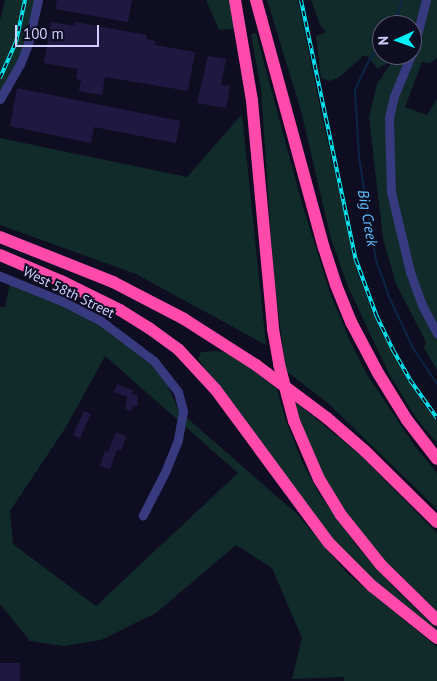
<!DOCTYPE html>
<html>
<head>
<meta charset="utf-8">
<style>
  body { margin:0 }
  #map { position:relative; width:437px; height:681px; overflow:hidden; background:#0f0d21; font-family:"PT Sans",sans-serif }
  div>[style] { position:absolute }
  .green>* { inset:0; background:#102b29 }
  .stream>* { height:2px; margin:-1px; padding:0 1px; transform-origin:1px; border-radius:1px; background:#0c2646 }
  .building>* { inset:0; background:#1f1942 }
  .minor>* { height:9px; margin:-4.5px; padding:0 4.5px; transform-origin:4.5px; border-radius:4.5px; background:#383a80 }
  .highway>* { height:12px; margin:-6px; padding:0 6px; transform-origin:6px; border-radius:6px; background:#ff49ab }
  .rail>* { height:4px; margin-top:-2px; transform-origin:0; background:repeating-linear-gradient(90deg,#0f0d21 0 5.5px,#00eff8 0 11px); box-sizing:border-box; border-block:1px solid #00eff8 }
  .highway-bridge>* { height:12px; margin:-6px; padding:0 6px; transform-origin:6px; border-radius:6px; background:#ff49ab }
  span { translate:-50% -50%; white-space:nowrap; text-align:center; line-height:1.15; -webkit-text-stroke:4px #0f0d21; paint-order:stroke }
  .street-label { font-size:14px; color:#d0ceff }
  .water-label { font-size:15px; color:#5cbeff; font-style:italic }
  .north { position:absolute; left:372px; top:15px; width:50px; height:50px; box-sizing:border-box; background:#0f0d21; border:1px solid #5c5a7a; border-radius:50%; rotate:268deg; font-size:14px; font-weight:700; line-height:20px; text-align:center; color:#d0ceff }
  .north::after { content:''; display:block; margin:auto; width:18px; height:22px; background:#00eff8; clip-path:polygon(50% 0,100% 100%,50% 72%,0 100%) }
  .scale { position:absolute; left:15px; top:25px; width:84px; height:22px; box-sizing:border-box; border:2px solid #d0ceff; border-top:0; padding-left:6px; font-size:15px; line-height:18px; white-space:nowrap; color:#d0ceff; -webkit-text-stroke:4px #0f0d21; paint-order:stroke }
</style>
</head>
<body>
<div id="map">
  <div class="green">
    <i style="clip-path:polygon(5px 0,38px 0,32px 28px,0 99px,0 20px)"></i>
    <i style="clip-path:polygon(206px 0,235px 0,241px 28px,219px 30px)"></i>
    <i style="clip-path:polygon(267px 0,298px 0,321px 112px,357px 271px,380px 330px,422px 402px,437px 421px,437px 443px,416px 418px,389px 374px,349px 289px,331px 239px,301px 111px)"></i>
    <i style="clip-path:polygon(evenodd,311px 0,437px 0,437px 58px,430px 63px,422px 62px,405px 107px,427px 115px,437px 99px,437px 370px,424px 348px,426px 342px,396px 284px,383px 238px,369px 117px,377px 84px,394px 59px,378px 69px,367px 56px,363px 56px,341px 76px,330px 81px,321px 78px,316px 36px,326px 32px,320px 25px,311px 0,382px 25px,412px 25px,412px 55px,382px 55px,382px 25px)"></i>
    <i style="clip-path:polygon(256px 33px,301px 200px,330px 293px,350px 341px,368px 376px,414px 445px,437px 473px,437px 509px,329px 404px,286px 371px,274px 279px,261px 90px,251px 34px)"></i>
    <i style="clip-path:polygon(242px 114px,266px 345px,136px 274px,0 225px,0 138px,187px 177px)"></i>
    <i style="clip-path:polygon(evenodd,10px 283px,56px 302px,107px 329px,147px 360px,166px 382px,179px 411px,297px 514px,348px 574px,437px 647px,437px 681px,344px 681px,344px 677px,292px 679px,302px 638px,272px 568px,236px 545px,156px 613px,101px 640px,63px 646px,30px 641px,0 604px,0 307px,5px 307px,10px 283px,105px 356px,238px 473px,96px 606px,13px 544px,10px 511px,66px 427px,105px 356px)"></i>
    <i style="clip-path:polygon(214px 351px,231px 353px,277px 389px,285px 418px,302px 462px,320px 495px,356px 545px,394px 588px,437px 629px,437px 633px,358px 567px,321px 528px,198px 359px,201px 352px)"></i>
    <i style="clip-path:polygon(293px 400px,360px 455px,437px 533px,437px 611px,377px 553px,354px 524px,323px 475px,301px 423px)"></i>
  </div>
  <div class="stream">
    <i style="left:394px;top:25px;width:26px;rotate:-72deg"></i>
    <i style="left:382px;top:44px;width:21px;rotate:129deg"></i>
    <i style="left:369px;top:60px;width:33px;rotate:115deg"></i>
    <i style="left:355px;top:90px;width:67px;rotate:86.6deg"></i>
    <i style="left:359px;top:157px;width:53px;rotate:81.3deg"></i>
    <i style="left:367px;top:209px;width:52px;rotate:80deg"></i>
    <i style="left:376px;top:260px;width:41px;rotate:70.3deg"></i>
    <i style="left:390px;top:299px;width:54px;rotate:64.9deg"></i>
    <i style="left:413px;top:348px;width:43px;rotate:56.3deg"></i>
  </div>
  <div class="building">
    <i style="clip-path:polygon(57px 0,132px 0,128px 22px,55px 9px)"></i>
    <i style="clip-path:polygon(51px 22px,75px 26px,75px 22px,147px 35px,146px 39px,155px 41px,155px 45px,195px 52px,188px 91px,105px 77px,102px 95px,79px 91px,81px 80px,76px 79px,78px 69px,44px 63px)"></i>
    <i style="clip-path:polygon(208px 56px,226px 59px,221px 85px,230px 86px,226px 108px,197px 103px)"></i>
    <i style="clip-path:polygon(17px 88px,180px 121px,176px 143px,94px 127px,91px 143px,10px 126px)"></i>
    <i style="clip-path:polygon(117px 384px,134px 391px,132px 395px,137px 394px,138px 406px,133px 406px,131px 411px,125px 409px,127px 397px,114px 392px)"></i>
    <i style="clip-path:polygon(84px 411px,91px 414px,80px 438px,73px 435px)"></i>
    <i style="clip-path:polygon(116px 432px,126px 436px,121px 451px,117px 450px,110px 469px,100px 466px,105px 451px,108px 452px)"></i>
    <i style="clip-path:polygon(0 663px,20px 663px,20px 681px,0 681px)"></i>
  </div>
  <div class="minor">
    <i style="left:412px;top:54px;width:56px;rotate:-75.5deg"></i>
    <i style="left:411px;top:55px;width:44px;rotate:112.5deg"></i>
    <i style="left:394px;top:96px;width:23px;rotate:103deg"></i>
    <i style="left:389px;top:118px;width:74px;rotate:88.5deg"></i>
    <i style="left:391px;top:192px;width:82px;rotate:76.6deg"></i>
    <i style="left:410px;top:272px;width:37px;rotate:70deg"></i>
    <i style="left:423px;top:307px;width:30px;rotate:62deg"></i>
    <i style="left:0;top:99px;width:40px;rotate:-60.3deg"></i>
    <i style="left:20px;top:64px;width:22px;rotate:-68deg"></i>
    <i style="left:28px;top:44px;width:45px;rotate:-77.2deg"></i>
    <i style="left:0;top:276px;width:67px;rotate:22deg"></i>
    <i style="left:62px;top:301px;width:44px;rotate:27.1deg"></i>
    <i style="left:101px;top:321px;width:66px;rotate:37deg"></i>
    <i style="left:154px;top:361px;width:39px;rotate:52deg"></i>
    <i style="left:178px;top:392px;width:20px;rotate:75deg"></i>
    <i style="left:183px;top:411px;width:29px;rotate:100deg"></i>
    <i style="left:178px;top:440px;width:32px;rotate:112deg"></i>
    <i style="left:166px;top:470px;width:51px;rotate:117.1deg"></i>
  </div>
  <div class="highway">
    <i style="left:235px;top:0;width:102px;rotate:80.4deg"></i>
    <i style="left:252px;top:101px;width:229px;rotate:84.7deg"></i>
    <i style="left:273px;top:329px;width:36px;rotate:80deg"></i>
    <i style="left:279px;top:364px;width:59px;rotate:75.3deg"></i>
    <i style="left:294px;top:421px;width:63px;rotate:66.7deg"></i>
    <i style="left:319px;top:479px;width:42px;rotate:58.6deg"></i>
    <i style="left:341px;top:515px;width:64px;rotate:51.3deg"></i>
    <i style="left:381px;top:565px;width:78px;rotate:44.5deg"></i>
    <i style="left:256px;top:0;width:257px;rotate:74.7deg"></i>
    <i style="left:324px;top:248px;width:39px;rotate:72deg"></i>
    <i style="left:336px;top:285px;width:40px;rotate:68deg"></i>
    <i style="left:351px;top:322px;width:58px;rotate:62.1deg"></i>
    <i style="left:378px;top:373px;width:55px;rotate:58.3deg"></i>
    <i style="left:407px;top:420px;width:49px;rotate:52.4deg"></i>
    <i style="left:0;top:237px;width:122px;rotate:21.7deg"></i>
    <i style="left:113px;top:282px;width:80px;rotate:27.5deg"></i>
    <i style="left:184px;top:319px;width:85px;rotate:32.6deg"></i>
    <i style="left:0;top:255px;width:66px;rotate:23.1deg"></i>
    <i style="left:61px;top:281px;width:66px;rotate:26.2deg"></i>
    <i style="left:120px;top:310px;width:34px;rotate:32deg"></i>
    <i style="left:149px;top:328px;width:37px;rotate:36deg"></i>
    <i style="left:179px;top:350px;width:54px;rotate:47.2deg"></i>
    <i style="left:216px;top:390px;width:190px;rotate:53.6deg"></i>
    <i style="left:329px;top:543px;width:61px;rotate:45deg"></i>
    <i style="left:372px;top:586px;width:83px;rotate:38.7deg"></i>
    <i style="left:327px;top:418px;width:50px;rotate:41deg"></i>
    <i style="left:365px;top:451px;width:101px;rotate:44.6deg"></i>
  </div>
  <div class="rail">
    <i style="left:301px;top:0;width:266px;rotate:78.1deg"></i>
    <i style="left:356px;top:260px;width:61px;rotate:69.8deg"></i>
    <i style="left:377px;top:317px;width:37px;rotate:64deg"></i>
    <i style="left:393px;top:350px;width:34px;rotate:60deg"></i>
    <i style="left:410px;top:380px;width:47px;rotate:54.6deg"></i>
    <i style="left:0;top:78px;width:39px;rotate:-66deg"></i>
    <i style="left:16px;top:42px;width:43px;rotate:-77.9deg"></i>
  </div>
  <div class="highway-bridge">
    <i style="left:256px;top:365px;width:89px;rotate:36.7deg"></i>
  </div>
  <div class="street-label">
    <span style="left:69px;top:292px;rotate:26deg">West 58th Street</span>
  </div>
  <div class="water-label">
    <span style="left:368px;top:218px;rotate:80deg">Big Creek</span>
  </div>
  <div class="north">N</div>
  <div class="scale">100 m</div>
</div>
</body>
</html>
